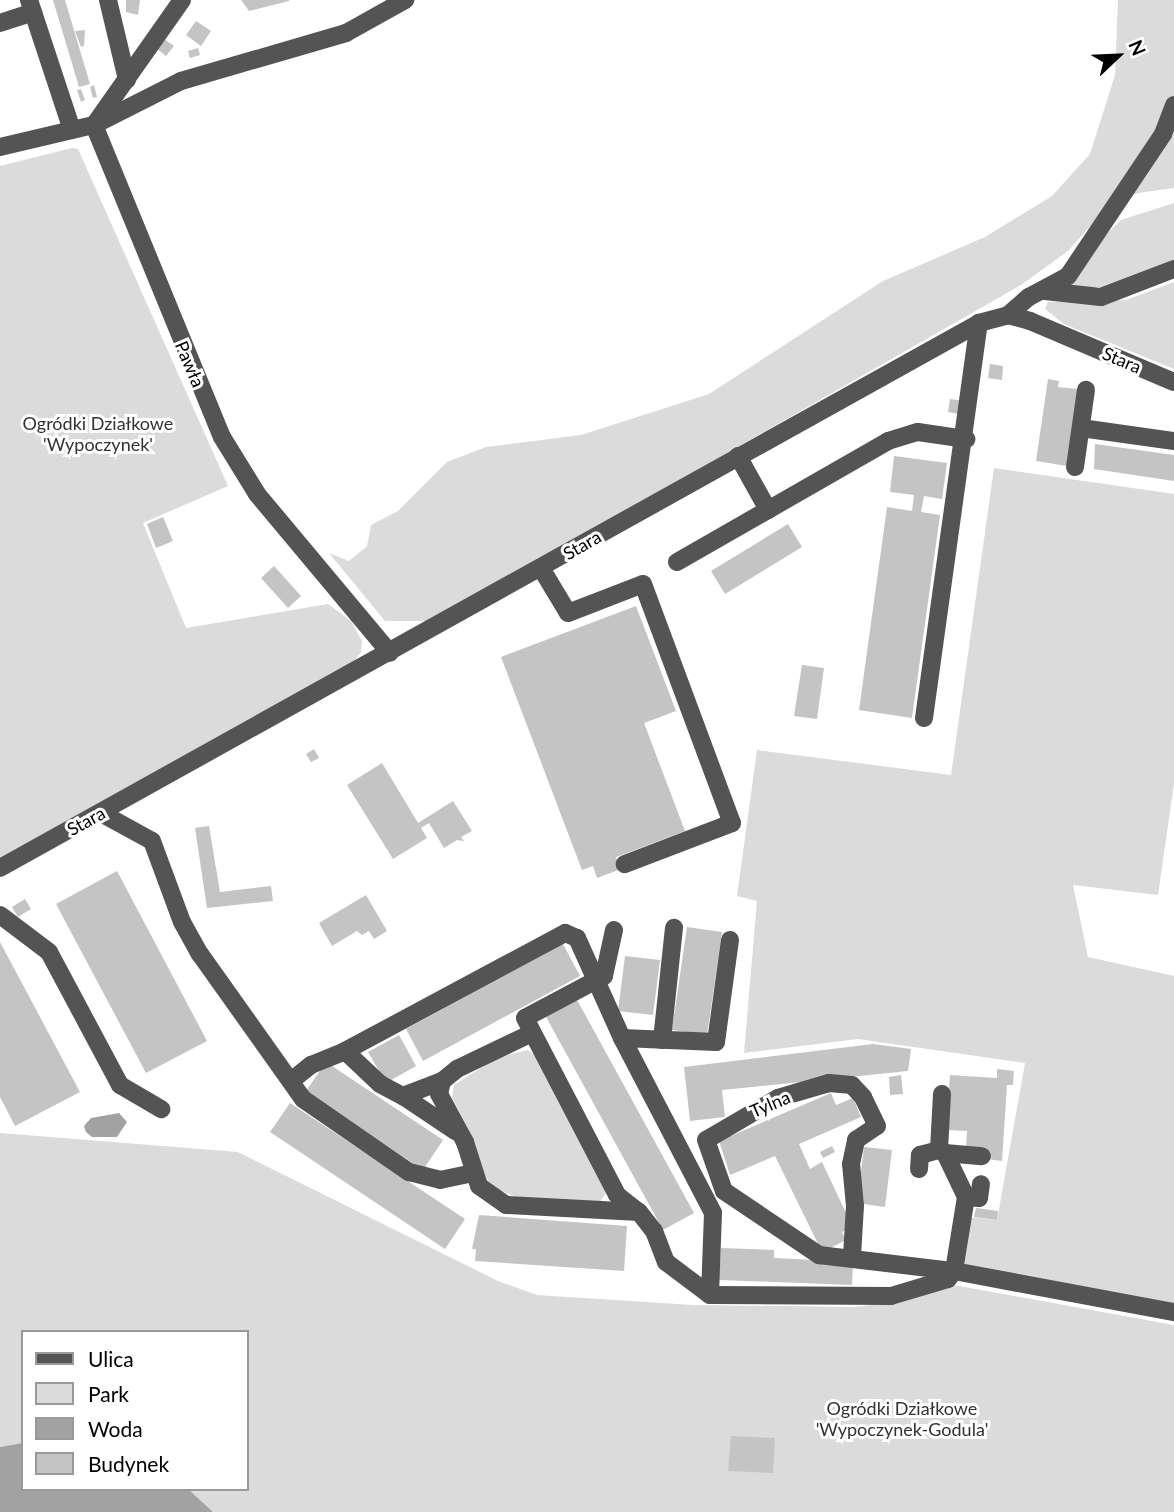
<!DOCTYPE html>
<html>
<head>
<meta charset="utf-8">
<style>
  body { margin:0 }
  #map { position:relative; width:1174px; height:1512px; overflow:hidden; background:#fff; font-family:Lato,sans-serif }
  div>[style] { position:absolute }
  .green>* { inset:0; background:#dbdbdb }
  .water>* { inset:0; background:#a2a2a2 }
  .building>* { inset:0; background:#c4c4c4 }
  .minor>* { height:18px; margin:-9px; padding:0 9px; transform-origin:9px; border-radius:9px; background:#545454 }
  span { translate:-50% -50%; white-space:nowrap; text-align:center; line-height:1.15; -webkit-text-stroke:6px #fff; paint-order:stroke }
  .street-label { font-size:18px; color:#000 }
  .park-label { font-size:18px; color:#323232 }
  .legend { position:absolute; left:21px; top:1330px; width:228px; height:161px; box-sizing:border-box; background:#fff; border:2px solid #999; margin:0; padding:9px 12px; list-style:none; font-size:21px; color:#000 }
  .legend li { display:flex; align-items:center; gap:14px; height:35px }
  .legend b { width:35px; border:2px solid #999 }
  .north { position:absolute; left:1083px; top:21px; width:70px; height:70px; -webkit-text-stroke:5px #fff; paint-order:stroke; rotate:67deg; font-size:19px; font-weight:700; line-height:28px; text-align:center; color:#000 }
  .north::after { content:''; display:block; margin:auto; width:24px; height:32px; background:#000; clip-path:polygon(50% 0,100% 100%,50% 72%,0 100%) }
</style>
</head>
<body>
<div id="map">
  <div class="green">
    <i style="clip-path:polygon(1118px 0,1174px 0,1174px 188px,1138px 193px,1111px 203px,1068px 251px,1021px 285px,433px 621px,385px 621px,329px 553px,349px 561px,367px 546px,371px 525px,398px 511px,447px 462px,486px 447px,581px 435px,709px 394px,883px 281px,985px 237px,1052px 196px,1090px 154px,1115px 75px)"></i>
    <i style="clip-path:polygon(72px 148px,78px 149px,228px 486px,143px 523px,186px 628px,328px 604px,351px 621px,362px 641px,361px 652px,352px 664px,0 859px,0 166px)"></i>
    <i style="clip-path:polygon(1174px 203px,1174px 263px,1115px 287px,1067px 287px,1074px 266px,1121px 220px)"></i>
    <i style="clip-path:polygon(1174px 282px,1174px 369px,1064px 324px,1045px 309px,1048px 302px,1126px 300px)"></i>
    <i style="clip-path:polygon(994px 468px,1174px 494px,1174px 784px,1158px 895px,1073px 885px,1088px 957px,1174px 976px,1174px 1306px,967px 1267px,963px 1261px,968px 1217px,997px 1220px,1025px 1063px,858px 1039px,744px 1053px,757px 901px,737px 896px,757px 750px,951px 775px)"></i>
    <i style="clip-path:polygon(528px 1050px,537px 1056px,601px 1180px,606px 1193px,600px 1202px,518px 1198px,491px 1186px,481px 1171px,469px 1130px,452px 1098px,454px 1085px,498px 1057px)"></i>
    <i style="clip-path:polygon(0 1133px,238px 1152px,498px 1281px,537px 1295px,693px 1305px,855px 1307px,896px 1302px,943px 1283px,1174px 1325px,1174px 1512px,213px 1512px,188px 1489px,247px 1489px,247px 1332px,23px 1332px,23px 1443px,0 1447px)"></i>
  </div>
  <div class="water">
    <i style="clip-path:polygon(119px 1113px,127px 1122px,117px 1137px,92px 1137px,86px 1132px,84px 1126px,91px 1118px)"></i>
    <i style="clip-path:polygon(23px 1443px,23px 1489px,188px 1489px,213px 1512px,0 1512px,0 1447px)"></i>
  </div>
  <div class="building">
    <i style="clip-path:polygon(53px 0,65px 0,90px 84px,79px 87px)"></i>
    <i style="clip-path:polygon(126px 0,140px 0,138px 15px,126px 12px)"></i>
    <i style="clip-path:polygon(241px 0,289px 0,289px 1px,249px 11px)"></i>
    <i style="clip-path:polygon(196px 21px,211px 31px,201px 46px,186px 35px)"></i>
    <i style="clip-path:polygon(85px 30px,84px 46px,81px 47px,75px 31px)"></i>
    <i style="clip-path:polygon(163px 38px,174px 46px,166px 56px,156px 48px)"></i>
    <i style="clip-path:polygon(198px 48px,200px 55px,190px 58px,188px 51px)"></i>
    <i style="clip-path:polygon(94px 85px,97px 97px,93px 98px,90px 87px)"></i>
    <i style="clip-path:polygon(81px 89px,85px 100px,81px 102px,77px 90px)"></i>
    <i style="clip-path:polygon(990px 364px,1003px 366px,1002px 380px,988px 378px)"></i>
    <i style="clip-path:polygon(1048px 379px,1059px 381px,1058px 387px,1079px 389px,1067px 466px,1036px 461px)"></i>
    <i style="clip-path:polygon(950px 399px,965px 401px,963px 415px,948px 412px)"></i>
    <i style="clip-path:polygon(1095px 444px,1174px 455px,1174px 481px,1094px 469px)"></i>
    <i style="clip-path:polygon(894px 456px,947px 463px,942px 499px,924px 496px,921px 512px,940px 515px,912px 718px,859px 710px,887px 507px,912px 511px,914px 495px,890px 492px)"></i>
    <i style="clip-path:polygon(163px 517px,173px 541px,156px 548px,147px 524px)"></i>
    <i style="clip-path:polygon(788px 524px,802px 547px,725px 594px,711px 571px)"></i>
    <i style="clip-path:polygon(274px 566px,301px 596px,288px 608px,261px 578px)"></i>
    <i style="clip-path:polygon(636px 606px,676px 711px,644px 723px,685px 831px,616px 857px,621px 869px,597px 878px,593px 866px,582px 870px,501px 657px)"></i>
    <i style="clip-path:polygon(802px 665px,824px 668px,817px 719px,794px 716px)"></i>
    <i style="clip-path:polygon(314px 749px,319px 758px,311px 762px,306px 754px)"></i>
    <i style="clip-path:polygon(382px 763px,418px 823px,453px 801px,472px 831px,461px 837px,464px 841px,457px 840px,444px 848px,429px 823px,421px 828px,427px 838px,393px 859px,347px 785px)"></i>
    <i style="clip-path:polygon(209px 826px,220px 892px,271px 886px,273px 901px,207px 908px,195px 828px)"></i>
    <i style="clip-path:polygon(117px 871px,207px 1041px,146px 1073px,56px 904px)"></i>
    <i style="clip-path:polygon(366px 895px,387px 931px,374px 939px,369px 931px,362px 935px,357px 931px,332px 946px,319px 923px)"></i>
    <i style="clip-path:polygon(25px 899px,31px 909px,18px 917px,12px 907px)"></i>
    <i style="clip-path:polygon(687px 927px,722px 932px,707px 1035px,672px 1030px)"></i>
    <i style="clip-path:polygon(0 942px,80px 1092px,15px 1126px,0 1097px)"></i>
    <i style="clip-path:polygon(563px 944px,580px 976px,423px 1061px,406px 1029px)"></i>
    <i style="clip-path:polygon(625px 956px,660px 960px,653px 1015px,618px 1011px)"></i>
    <i style="clip-path:polygon(576px 998px,694px 1213px,663px 1230px,545px 1015px)"></i>
    <i style="clip-path:polygon(399px 1035px,416px 1066px,386px 1083px,368px 1052px)"></i>
    <i style="clip-path:polygon(873px 1044px,911px 1049px,908px 1071px,722px 1090px,725px 1117px,690px 1121px,684px 1067px)"></i>
    <i style="clip-path:polygon(326px 1062px,443px 1140px,423px 1170px,306px 1091px)"></i>
    <i style="clip-path:polygon(997px 1069px,1014px 1071px,1013px 1085px,1007px 1085px,1002px 1161px,987px 1159px,987px 1148px,966px 1147px,967px 1131px,946px 1130px,950px 1075px,997px 1078px)"></i>
    <i style="clip-path:polygon(901px 1075px,903px 1094px,890px 1095px,889px 1077px)"></i>
    <i style="clip-path:polygon(831px 1093px,836px 1105px,853px 1098px,861px 1117px,799px 1144px,810px 1169px,822px 1162px,847px 1215px,848px 1229px,842px 1232px,846px 1240px,822px 1252px,775px 1156px,730px 1175px,719px 1141px)"></i>
    <i style="clip-path:polygon(290px 1103px,465px 1219px,445px 1249px,270px 1132px)"></i>
    <i style="clip-path:polygon(832px 1146px,835px 1152px,823px 1158px,820px 1152px)"></i>
    <i style="clip-path:polygon(864px 1147px,892px 1150px,885px 1207px,857px 1203px)"></i>
    <i style="clip-path:polygon(976px 1208px,998px 1211px,997px 1220px,974px 1217px)"></i>
    <i style="clip-path:polygon(479px 1215px,627px 1226px,624px 1271px,475px 1261px,476px 1249px,472px 1249px)"></i>
    <i style="clip-path:polygon(721px 1248px,774px 1250px,774px 1258px,853px 1262px,852px 1285px,719px 1280px)"></i>
    <i style="clip-path:polygon(731px 1436px,775px 1438px,773px 1473px,728px 1471px)"></i>
  </div>
  <div class="minor">
    <i style="left:29px;top:0;width:137px;rotate:71.7deg"></i>
    <i style="left:108px;top:0;width:82px;rotate:76.6deg"></i>
    <i style="left:182px;top:0;width:153px;rotate:125.1deg"></i>
    <i style="left:94px;top:125px;width:97px;rotate:-26.8deg"></i>
    <i style="left:181px;top:81px;width:172px;rotate:-16.2deg"></i>
    <i style="left:346px;top:33px;width:68px;rotate:-29.2deg"></i>
    <i style="left:0;top:23px;width:35px;rotate:-18deg"></i>
    <i style="left:0;top:147px;width:97px;rotate:-13.2deg"></i>
    <i style="left:94px;top:125px;width:337px;rotate:67.7deg"></i>
    <i style="left:222px;top:437px;width:67px;rotate:58.4deg"></i>
    <i style="left:257px;top:494px;width:207px;rotate:50.1deg"></i>
    <i style="left:1045px;top:291px;width:56px;rotate:6.1deg"></i>
    <i style="left:1101px;top:297px;width:78px;rotate:-21deg"></i>
    <i style="left:1008px;top:315px;width:28px;rotate:-41deg"></i>
    <i style="left:1029px;top:297px;width:44px;rotate:-28.3deg"></i>
    <i style="left:1068px;top:276px;width:171px;rotate:-56.2deg"></i>
    <i style="left:1163px;top:134px;width:31px;rotate:-69deg"></i>
    <i style="left:1081px;top:428px;width:94px;rotate:8deg"></i>
    <i style="left:738px;top:456px;width:62px;rotate:60.9deg"></i>
    <i style="left:1075px;top:467px;width:78px;rotate:-81.9deg"></i>
    <i style="left:677px;top:562px;width:243px;rotate:-29.8deg"></i>
    <i style="left:888px;top:441px;width:31px;rotate:-17deg"></i>
    <i style="left:918px;top:432px;width:49px;rotate:8.3deg"></i>
    <i style="left:541px;top:568px;width:52px;rotate:59deg"></i>
    <i style="left:568px;top:613px;width:80px;rotate:-21.1deg"></i>
    <i style="left:643px;top:584px;width:255px;rotate:69.6deg"></i>
    <i style="left:732px;top:823px;width:115px;rotate:159deg"></i>
    <i style="left:924px;top:718px;width:399px;rotate:-82.1deg"></i>
    <i style="left:101px;top:813px;width:58px;rotate:28.8deg"></i>
    <i style="left:152px;top:841px;width:86px;rotate:69.7deg"></i>
    <i style="left:182px;top:922px;width:37px;rotate:61deg"></i>
    <i style="left:200px;top:954px;width:178px;rotate:54.6deg"></i>
    <i style="left:303px;top:1099px;width:129px;rotate:34.6deg"></i>
    <i style="left:409px;top:1172px;width:32px;rotate:14deg"></i>
    <i style="left:440px;top:1180px;width:35px;rotate:-12deg"></i>
    <i style="left:0;top:868px;width:1120px;rotate:-29.1deg"></i>
    <i style="left:979px;top:323px;width:30px;rotate:-15deg"></i>
    <i style="left:1008px;top:315px;width:23px;rotate:15deg"></i>
    <i style="left:1030px;top:321px;width:156px;rotate:23deg"></i>
    <i style="left:0;top:915px;width:61px;rotate:37.1deg"></i>
    <i style="left:49px;top:952px;width:151px;rotate:61.9deg"></i>
    <i style="left:120px;top:1085px;width:48px;rotate:30.3deg"></i>
    <i style="left:614px;top:930px;width:47px;rotate:102.3deg"></i>
    <i style="left:604px;top:976px;width:89px;rotate:152deg"></i>
    <i style="left:525px;top:1018px;width:199px;rotate:62.5deg"></i>
    <i style="left:617px;top:1195px;width:28px;rotate:38deg"></i>
    <i style="left:639px;top:1212px;width:24px;rotate:52deg"></i>
    <i style="left:654px;top:1231px;width:33px;rotate:69deg"></i>
    <i style="left:666px;top:1262px;width:55px;rotate:36.9deg"></i>
    <i style="left:710px;top:1295px;width:181px;rotate:0.3deg"></i>
    <i style="left:891px;top:1296px;width:59px;rotate:-16.6deg"></i>
    <i style="left:948px;top:1279px;width:10px;rotate:-53deg"></i>
    <i style="left:954px;top:1271px;width:75px;rotate:-80.8deg"></i>
    <i style="left:966px;top:1197px;width:13px;rotate:4deg"></i>
    <i style="left:979px;top:1198px;width:14px;rotate:-82deg"></i>
    <i style="left:532px;top:1033px;width:83px;rotate:154.4deg"></i>
    <i style="left:457px;top:1069px;width:19px;rotate:141deg"></i>
    <i style="left:442px;top:1081px;width:13px;rotate:103deg"></i>
    <i style="left:439px;top:1094px;width:55px;rotate:61.6deg"></i>
    <i style="left:465px;top:1142px;width:46px;rotate:72.3deg"></i>
    <i style="left:479px;top:1186px;width:33px;rotate:35deg"></i>
    <i style="left:506px;top:1205px;width:133px;rotate:3deg"></i>
    <i style="left:622px;top:1038px;width:94px;rotate:2.4deg"></i>
    <i style="left:716px;top:1042px;width:103px;rotate:-82.2deg"></i>
    <i style="left:662px;top:1040px;width:113px;rotate:-83.9deg"></i>
    <i style="left:345px;top:1051px;width:48px;rotate:43.3deg"></i>
    <i style="left:380px;top:1084px;width:26px;rotate:28deg"></i>
    <i style="left:403px;top:1096px;width:42px;rotate:-21deg"></i>
    <i style="left:291px;top:1081px;width:26px;rotate:-39deg"></i>
    <i style="left:311px;top:1065px;width:37px;rotate:-22deg"></i>
    <i style="left:345px;top:1051px;width:250px;rotate:-28.2deg"></i>
    <i style="left:565px;top:933px;width:13px;rotate:23deg"></i>
    <i style="left:577px;top:938px;width:110px;rotate:65.8deg"></i>
    <i style="left:622px;top:1038px;width:197px;rotate:62.5deg"></i>
    <i style="left:713px;top:1213px;width:82px;rotate:92.1deg"></i>
    <i style="left:942px;top:1094px;width:56px;rotate:93.1deg"></i>
    <i style="left:939px;top:1150px;width:7px;rotate:27deg"></i>
    <i style="left:403px;top:1096px;width:63px;rotate:33.9deg"></i>
    <i style="left:919px;top:1169px;width:14px;rotate:-86deg"></i>
    <i style="left:920px;top:1155px;width:20px;rotate:-15deg"></i>
    <i style="left:966px;top:1197px;width:49px;rotate:-115.5deg"></i>
    <i style="left:945px;top:1153px;width:37px;rotate:5deg"></i>
    <i style="left:852px;top:1256px;width:50px;rotate:-86.6deg"></i>
    <i style="left:855px;top:1206px;width:42px;rotate:-95.4deg"></i>
    <i style="left:851px;top:1164px;width:25px;rotate:-78deg"></i>
    <i style="left:856px;top:1140px;width:25px;rotate:-34deg"></i>
    <i style="left:877px;top:1126px;width:32px;rotate:-116deg"></i>
    <i style="left:863px;top:1097px;width:16px;rotate:-133deg"></i>
    <i style="left:852px;top:1085px;width:23px;rotate:-175deg"></i>
    <i style="left:829px;top:1083px;width:53px;rotate:163.6deg"></i>
    <i style="left:778px;top:1098px;width:83px;rotate:149.7deg"></i>
    <i style="left:706px;top:1140px;width:54px;rotate:70.6deg"></i>
    <i style="left:724px;top:1191px;width:115px;rotate:34deg"></i>
    <i style="left:819px;top:1255px;width:136px;rotate:6.8deg"></i>
    <i style="left:954px;top:1271px;width:224px;rotate:10.6deg"></i>
  </div>
  <div class="street-label">
    <span style="left:1122px;top:360px;rotate:23deg">Stara</span>
    <span style="left:190px;top:364px;rotate:67deg">Pawła</span>
    <span style="left:582px;top:545px;rotate:-30deg">Stara</span>
    <span style="left:86px;top:821px;rotate:-29deg">Stara</span>
    <span style="left:770px;top:1104px;rotate:-23deg">Tylna</span>
  </div>
  <div class="park-label">
    <span style="left:98px;top:434px">Ogródki Działkowe<br>'Wypoczynek'</span>
    <span style="left:902px;top:1419px">Ogródki Działkowe<br>'Wypoczynek-Godula'</span>
  </div>
  <ul class="legend">
  <li><b style="height:9px;background:#545454"></b>Ulica</li>
  <li><b style="height:19px;background:#dbdbdb"></b>Park</li>
  <li><b style="height:19px;background:#a2a2a2"></b>Woda</li>
  <li><b style="height:19px;background:#c4c4c4"></b>Budynek</li>
  </ul>
  <div class="north">N</div>
</div>
</body>
</html>
